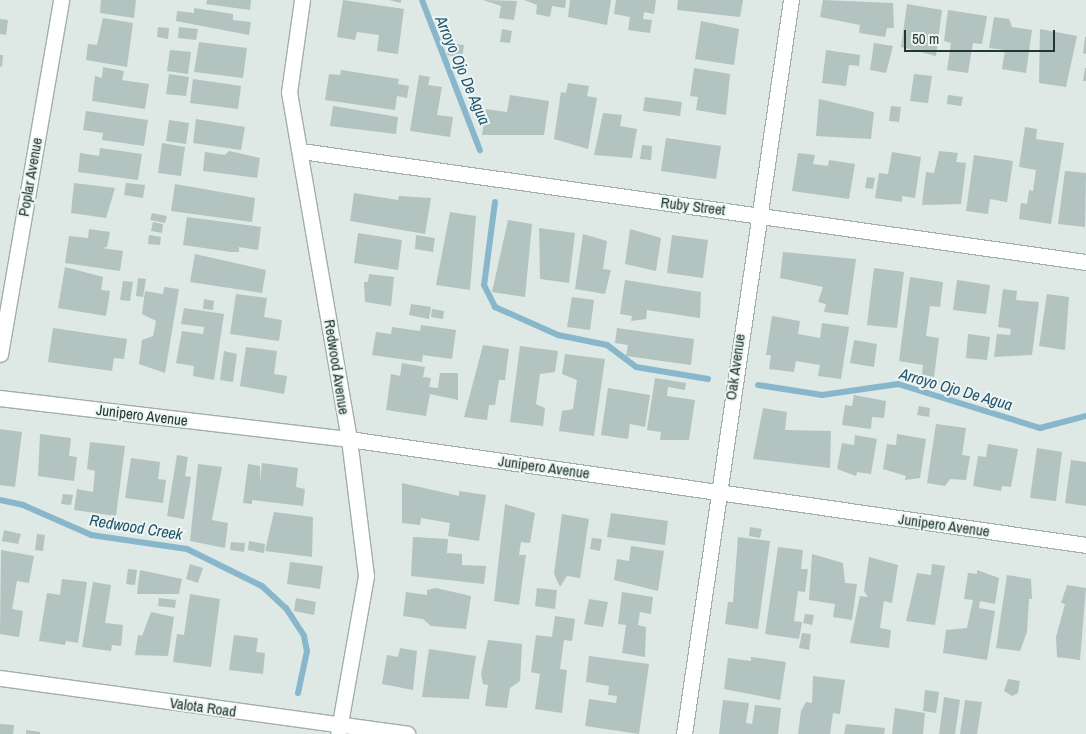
<!DOCTYPE html>
<html>
<head>
<meta charset="utf-8">
<style>
  body { margin:0 }
  #map { position:relative; width:1086px; height:734px; overflow:hidden; background:#dee8e5; font-family:"Archivo Narrow",sans-serif }
  div>[style] { position:absolute }
  .stream>* { height:6px; margin:-3px; padding:0 3px; transform-origin:3px; border-radius:3px; background:#88b7cb }
  .building>* { inset:0; background:#b3c3bf }
  .roads { filter:drop-shadow(1px 0 #a1afac) drop-shadow(-1px 0 #a1afac) drop-shadow(0 1px #a1afac) drop-shadow(0 -1px #a1afac) }
  .minor>* { height:15px; margin:-7.5px; padding:0 7.5px; transform-origin:7.5px; border-radius:7.5px; background:#fff }
  span { translate:-50% -50%; white-space:nowrap; text-align:center; line-height:1.15; -webkit-text-stroke:4px #eef5f3; paint-order:stroke }
  .street-label { font-size:15px; color:#203734 }
  .water-label { font-size:16px; color:#1f556e; font-style:italic }
  .scale { position:absolute; left:904px; top:30px; width:151px; height:22px; box-sizing:border-box; border:2px solid #203734; border-top:0; padding-left:6px; font-size:15px; line-height:18px; white-space:nowrap; color:#203734; -webkit-text-stroke:4px #eef5f3; paint-order:stroke }
</style>
</head>
<body>
<div id="map">
  <div class="stream">
    <i style="left:422px;top:0;width:161px;rotate:68.9deg"></i>
    <i style="left:495px;top:202px;width:84px;rotate:97.5deg"></i>
    <i style="left:484px;top:285px;width:25px;rotate:63deg"></i>
    <i style="left:495px;top:307px;width:69px;rotate:24deg"></i>
    <i style="left:558px;top:335px;width:50px;rotate:11.5deg"></i>
    <i style="left:607px;top:345px;width:36px;rotate:37deg"></i>
    <i style="left:636px;top:367px;width:73px;rotate:9.5deg"></i>
    <i style="left:758px;top:385px;width:65px;rotate:8.9deg"></i>
    <i style="left:822px;top:395px;width:77px;rotate:-8.2deg"></i>
    <i style="left:898px;top:384px;width:149px;rotate:17.2deg"></i>
    <i style="left:1040px;top:428px;width:48px;rotate:-14.6deg"></i>
    <i style="left:0;top:500px;width:24px;rotate:12deg"></i>
    <i style="left:23px;top:505px;width:74px;rotate:23.8deg"></i>
    <i style="left:91px;top:535px;width:97px;rotate:8.3deg"></i>
    <i style="left:187px;top:549px;width:84px;rotate:26.3deg"></i>
    <i style="left:262px;top:586px;width:33px;rotate:43deg"></i>
    <i style="left:286px;top:608px;width:33px;rotate:57deg"></i>
    <i style="left:304px;top:636px;width:15px;rotate:79deg"></i>
    <i style="left:307px;top:651px;width:43px;rotate:102.1deg"></i>
  </div>
  <div class="building">
    <i style="clip-path:polygon(101px 0,136px 0,134px 18px,100px 13px)"></i>
    <i style="clip-path:polygon(207px 0,251px 0,250px 10px,206px 4px)"></i>
    <i style="clip-path:polygon(343px 0,404px 9px,398px 54px,377px 51px,379px 35px,357px 32px,355px 40px,337px 37px)"></i>
    <i style="clip-path:polygon(389px 0,401px 0,401px 3px)"></i>
    <i style="clip-path:polygon(483px 0,517px 1px,514px 20px,499px 18px,501px 6px)"></i>
    <i style="clip-path:polygon(524px 0,566px 0,565px 8px,552px 6px,550px 17px,536px 14px,537px 5px)"></i>
    <i style="clip-path:polygon(570px 0,611px 0,607px 25px,568px 17px)"></i>
    <i style="clip-path:polygon(616px 0,656px 0,654px 14px,644px 12px,643px 19px,652px 20px,650px 33px,628px 30px,630px 17px,614px 14px)"></i>
    <i style="clip-path:polygon(678px 0,743px 0,740px 17px,677px 10px)"></i>
    <i style="clip-path:polygon(823px 0,893px 3px,894px 28px,887px 28px,885px 37px,859px 33px,860px 25px,820px 17px)"></i>
    <i style="clip-path:polygon(907px 4px,942px 10px,936px 56px,901px 47px)"></i>
    <i style="clip-path:polygon(194px 8px,233px 14px,233px 20px,251px 22px,249px 35px,176px 21px,177px 11px,194px 13px)"></i>
    <i style="clip-path:polygon(948px 10px,987px 16px,982px 44px,973px 43px,968px 73px,947px 70px,951px 43px,944px 41px)"></i>
    <i style="clip-path:polygon(994px 17px,1009px 19px,1012px 27px,1032px 30px,1026px 73px,1002px 69px,1005px 50px,989px 48px)"></i>
    <i style="clip-path:polygon(103px 18px,133px 23px,127px 67px,86px 60px,88px 44px,97px 45px)"></i>
    <i style="clip-path:polygon(0 19px,8px 20px,6px 35px,0 34px)"></i>
    <i style="clip-path:polygon(701px 21px,739px 29px,734px 65px,695px 59px)"></i>
    <i style="clip-path:polygon(158px 27px,169px 28px,168px 39px,157px 37px)"></i>
    <i style="clip-path:polygon(179px 27px,198px 29px,196px 40px,178px 38px)"></i>
    <i style="clip-path:polygon(502px 29px,512px 31px,510px 43px,500px 42px)"></i>
    <i style="clip-path:polygon(1040px 29px,1077px 36px,1066px 87px,1039px 83px)"></i>
    <i style="clip-path:polygon(1085px 37px,1086px 37px,1086px 54px,1083px 53px)"></i>
    <i style="clip-path:polygon(199px 42px,247px 48px,243px 78px,194px 72px)"></i>
    <i style="clip-path:polygon(449px 43px,464px 45px,462px 58px,447px 55px)"></i>
    <i style="clip-path:polygon(874px 43px,893px 46px,886px 73px,870px 70px)"></i>
    <i style="clip-path:polygon(170px 50px,191px 52px,188px 74px,167px 71px)"></i>
    <i style="clip-path:polygon(826px 50px,860px 55px,859px 66px,849px 65px,846px 86px,822px 83px)"></i>
    <i style="clip-path:polygon(0 55px,3px 55px,2px 67px,0 66px)"></i>
    <i style="clip-path:polygon(103px 67px,124px 71px,122px 80px,149px 84px,145px 109px,92px 101px,95px 76px,102px 78px)"></i>
    <i style="clip-path:polygon(694px 68px,730px 74px,726px 115px,696px 110px,698px 97px,690px 96px)"></i>
    <i style="clip-path:polygon(1085px 68px,1086px 68px,1086px 81px,1083px 81px)"></i>
    <i style="clip-path:polygon(341px 70px,399px 79px,398px 84px,409px 86px,407px 98px,397px 96px,395px 110px,325px 100px,329px 74px,340px 75px)"></i>
    <i style="clip-path:polygon(169px 74px,189px 77px,186px 96px,166px 94px)"></i>
    <i style="clip-path:polygon(914px 74px,932px 76px,928px 103px,910px 101px)"></i>
    <i style="clip-path:polygon(419px 75px,430px 77px,428px 85px,442px 87px,437px 115px,453px 117px,450px 137px,410px 131px)"></i>
    <i style="clip-path:polygon(193px 79px,241px 86px,238px 109px,190px 103px)"></i>
    <i style="clip-path:polygon(568px 83px,589px 86px,587px 96px,597px 98px,588px 149px,554px 139px,561px 92px,566px 93px)"></i>
    <i style="clip-path:polygon(510px 95px,549px 101px,544px 135px,482px 135px,486px 109px,507px 112px)"></i>
    <i style="clip-path:polygon(948px 95px,963px 97px,961px 106px,947px 104px)"></i>
    <i style="clip-path:polygon(645px 97px,682px 102px,680px 116px,643px 111px)"></i>
    <i style="clip-path:polygon(819px 99px,874px 112px,871px 139px,816px 136px)"></i>
    <i style="clip-path:polygon(333px 106px,398px 117px,396px 134px,330px 126px)"></i>
    <i style="clip-path:polygon(891px 106px,901px 107px,899px 122px,889px 121px)"></i>
    <i style="clip-path:polygon(86px 111px,148px 120px,144px 146px,102px 140px,103px 133px,83px 130px)"></i>
    <i style="clip-path:polygon(603px 113px,622px 115px,620px 126px,637px 129px,632px 158px,594px 155px)"></i>
    <i style="clip-path:polygon(196px 119px,245px 127px,241px 150px,193px 143px)"></i>
    <i style="clip-path:polygon(169px 120px,189px 123px,186px 144px,166px 141px)"></i>
    <i style="clip-path:polygon(1025px 127px,1037px 129px,1036px 139px,1064px 143px,1051px 224px,1019px 219px,1021px 203px,1027px 204px,1029px 190px,1033px 191px,1036px 170px,1019px 167px)"></i>
    <i style="clip-path:polygon(666px 138px,721px 146px,716px 179px,661px 171px)"></i>
    <i style="clip-path:polygon(162px 143px,185px 147px,181px 176px,158px 173px)"></i>
    <i style="clip-path:polygon(642px 145px,652px 146px,651px 160px,640px 159px)"></i>
    <i style="clip-path:polygon(100px 148px,142px 154px,138px 180px,78px 172px,80px 153px,99px 156px)"></i>
    <i style="clip-path:polygon(229px 151px,260px 158px,257px 178px,203px 171px,205px 152px,225px 155px)"></i>
    <i style="clip-path:polygon(939px 151px,958px 153px,956px 162px,966px 163px,961px 204px,922px 205px,926px 172px,934px 173px)"></i>
    <i style="clip-path:polygon(892px 152px,921px 157px,915px 198px,902px 196px,902px 202px,875px 198px,879px 173px,888px 174px)"></i>
    <i style="clip-path:polygon(798px 153px,815px 155px,813px 164px,828px 166px,829px 160px,855px 164px,849px 199px,792px 191px)"></i>
    <i style="clip-path:polygon(974px 155px,1013px 161px,1007px 202px,990px 199px,988px 214px,966px 211px)"></i>
    <i style="clip-path:polygon(1065px 171px,1086px 173px,1085px 227px,1058px 224px)"></i>
    <i style="clip-path:polygon(867px 177px,875px 178px,873px 189px,865px 188px)"></i>
    <i style="clip-path:polygon(74px 183px,115px 188px,106px 218px,71px 213px)"></i>
    <i style="clip-path:polygon(126px 183px,145px 185px,143px 198px,124px 195px)"></i>
    <i style="clip-path:polygon(175px 184px,255px 198px,252px 222px,171px 211px)"></i>
    <i style="clip-path:polygon(354px 193px,398px 200px,399px 196px,431px 198px,425px 234px,350px 221px)"></i>
    <i style="clip-path:polygon(450px 212px,476px 216px,470px 290px,436px 285px)"></i>
    <i style="clip-path:polygon(152px 213px,167px 216px,165px 223px,150px 220px)"></i>
    <i style="clip-path:polygon(187px 217px,261px 227px,258px 250px,239px 247px,239px 252px,231px 252px,183px 245px)"></i>
    <i style="clip-path:polygon(508px 220px,532px 224px,525px 297px,492px 292px)"></i>
    <i style="clip-path:polygon(153px 222px,163px 224px,162px 233px,151px 231px)"></i>
    <i style="clip-path:polygon(539px 228px,575px 233px,569px 283px,540px 279px)"></i>
    <i style="clip-path:polygon(89px 229px,110px 232px,107px 247px,102px 248px,123px 251px,120px 271px,65px 263px,69px 236px,88px 238px)"></i>
    <i style="clip-path:polygon(630px 229px,661px 238px,656px 271px,625px 264px)"></i>
    <i style="clip-path:polygon(358px 233px,402px 240px,398px 270px,354px 263px)"></i>
    <i style="clip-path:polygon(583px 234px,607px 241px,603px 269px,611px 270px,605px 294px,575px 289px)"></i>
    <i style="clip-path:polygon(149px 235px,161px 237px,160px 245px,148px 244px)"></i>
    <i style="clip-path:polygon(416px 235px,435px 238px,433px 252px,415px 249px)"></i>
    <i style="clip-path:polygon(672px 235px,708px 240px,703px 278px,667px 273px)"></i>
    <i style="clip-path:polygon(783px 252px,856px 259px,848px 315px,824px 312px,826px 304px,818px 302px,823px 287px,780px 278px)"></i>
    <i style="clip-path:polygon(195px 254px,266px 270px,262px 293px,190px 282px)"></i>
    <i style="clip-path:polygon(65px 267px,103px 277px,101px 290px,110px 291px,106px 316px,58px 308px)"></i>
    <i style="clip-path:polygon(874px 268px,904px 272px,897px 328px,867px 325px)"></i>
    <i style="clip-path:polygon(369px 274px,394px 277px,391px 306px,365px 302px,364px 282px,368px 282px)"></i>
    <i style="clip-path:polygon(910px 277px,943px 282px,940px 307px,930px 306px,926px 336px,939px 338px,934px 377px,922px 375px,923px 365px,899px 361px)"></i>
    <i style="clip-path:polygon(138px 278px,146px 279px,143px 297px,136px 296px)"></i>
    <i style="clip-path:polygon(625px 280px,701px 292px,700px 318px,647px 310px,646px 319px,631px 321px,632px 316px,620px 314px)"></i>
    <i style="clip-path:polygon(957px 280px,990px 285px,986px 314px,953px 310px)"></i>
    <i style="clip-path:polygon(123px 281px,133px 282px,130px 301px,120px 300px)"></i>
    <i style="clip-path:polygon(164px 287px,179px 289px,165px 373px,139px 364px,142px 340px,153px 336px,156px 321px,142px 314px,145px 291px,163px 294px)"></i>
    <i style="clip-path:polygon(1003px 289px,1017px 291px,1016px 300px,1039px 302px,1032px 355px,994px 357px,997px 334px,1010px 335px,1011px 329px,998px 327px)"></i>
    <i style="clip-path:polygon(236px 294px,267px 298px,264px 317px,282px 320px,279px 341px,230px 334px)"></i>
    <i style="clip-path:polygon(1047px 294px,1069px 297px,1065px 350px,1039px 346px)"></i>
    <i style="clip-path:polygon(572px 297px,594px 300px,590px 330px,567px 327px)"></i>
    <i style="clip-path:polygon(204px 299px,214px 301px,213px 310px,203px 309px)"></i>
    <i style="clip-path:polygon(411px 304px,431px 307px,429px 319px,409px 315px)"></i>
    <i style="clip-path:polygon(184px 308px,224px 314px,214px 380px,193px 376px,194px 366px,176px 363px,182px 331px,203px 334px,204px 327px,181px 324px)"></i>
    <i style="clip-path:polygon(432px 309px,444px 311px,443px 319px,431px 317px)"></i>
    <i style="clip-path:polygon(772px 316px,800px 321px,798px 334px,820px 338px,822px 323px,849px 327px,841px 379px,818px 376px,820px 365px,796px 361px,794px 372px,769px 369px,771px 355px,766px 355px)"></i>
    <i style="clip-path:polygon(421px 325px,456px 330px,452px 359px,423px 355px,422px 362px,372px 355px,376px 332px,391px 334px,392px 327px,420px 331px)"></i>
    <i style="clip-path:polygon(53px 328px,127px 339px,124px 359px,114px 358px,112px 371px,48px 362px)"></i>
    <i style="clip-path:polygon(617px 328px,694px 339px,691px 365px,626px 356px,628px 345px,615px 343px)"></i>
    <i style="clip-path:polygon(968px 334px,990px 337px,987px 360px,966px 358px)"></i>
    <i style="clip-path:polygon(854px 340px,877px 344px,874px 367px,850px 363px)"></i>
    <i style="clip-path:polygon(483px 345px,509px 349px,505px 380px,499px 380px,495px 405px,489px 405px,487px 420px,464px 417px)"></i>
    <i style="clip-path:polygon(520px 346px,558px 351px,555px 372px,540px 374px,536px 404px,545px 408px,543px 426px,510px 422px)"></i>
    <i style="clip-path:polygon(246px 347px,277px 351px,274px 374px,287px 376px,284px 394px,240px 386px)"></i>
    <i style="clip-path:polygon(224px 351px,237px 354px,233px 382px,220px 380px)"></i>
    <i style="clip-path:polygon(565px 354px,605px 359px,594px 436px,559px 431px,562px 411px,573px 409px,577px 380px,562px 374px)"></i>
    <i style="clip-path:polygon(402px 363px,425px 367px,423px 377px,431px 378px,429px 387px,438px 388px,440px 373px,458px 373px,458px 400px,430px 394px,426px 416px,386px 410px,391px 374px,400px 376px)"></i>
    <i style="clip-path:polygon(655px 378px,686px 383px,685px 390px,668px 387px,667px 396px,695px 400px,689px 440px,660px 440px,661px 432px,647px 430px)"></i>
    <i style="clip-path:polygon(608px 388px,650px 395px,645px 427px,630px 424px,628px 439px,601px 435px)"></i>
    <i style="clip-path:polygon(854px 395px,886px 401px,884px 418px,872px 417px,871px 429px,842px 425px,845px 405px,852px 406px)"></i>
    <i style="clip-path:polygon(919px 406px,930px 408px,929px 417px,917px 415px)"></i>
    <i style="clip-path:polygon(763px 408px,787px 412px,785px 430px,831px 431px,830px 468px,753px 459px)"></i>
    <i style="clip-path:polygon(936px 424px,966px 428px,962px 455px,970px 456px,966px 480px,950px 479px,945px 486px,927px 483px)"></i>
    <i style="clip-path:polygon(0 429px,22px 432px,15px 487px,0 485px)"></i>
    <i style="clip-path:polygon(40px 434px,71px 438px,69px 456px,77px 457px,74px 481px,38px 476px)"></i>
    <i style="clip-path:polygon(897px 434px,926px 439px,920px 478px,905px 480px,906px 476px,883px 469px,887px 444px,896px 445px)"></i>
    <i style="clip-path:polygon(855px 435px,877px 439px,871px 474px,857px 472px,856px 476px,837px 469px,842px 443px,854px 445px)"></i>
    <i style="clip-path:polygon(90px 442px,125px 446px,116px 516px,74px 510px,77px 489px,93px 492px,95px 471px,87px 469px)"></i>
    <i style="clip-path:polygon(988px 444px,1018px 449px,1011px 487px,1002px 486px,1001px 491px,973px 486px,978px 456px,986px 457px)"></i>
    <i style="clip-path:polygon(1037px 448px,1062px 452px,1056px 501px,1030px 498px)"></i>
    <i style="clip-path:polygon(177px 455px,188px 457px,185px 476px,191px 477px,184px 519px,167px 516px)"></i>
    <i style="clip-path:polygon(131px 458px,160px 462px,158px 479px,166px 480px,163px 503px,125px 498px)"></i>
    <i style="clip-path:polygon(1071px 460px,1086px 462px,1086px 506px,1065px 503px)"></i>
    <i style="clip-path:polygon(262px 463px,298px 468px,296px 487px,305px 489px,303px 506px,252px 500px,252px 504px,243px 503px,248px 464px,260px 466px,260px 482px)"></i>
    <i style="clip-path:polygon(198px 464px,222px 467px,212px 520px,228px 523px,225px 548px,190px 541px)"></i>
    <i style="clip-path:polygon(402px 483px,459px 496px,459px 491px,486px 495px,479px 541px,448px 536px,450px 523px,421px 518px,420px 525px,402px 523px)"></i>
    <i style="clip-path:polygon(63px 494px,73px 495px,71px 505px,61px 504px)"></i>
    <i style="clip-path:polygon(505px 504px,535px 513px,530px 543px,521px 542px,519px 555px,526px 555px,519px 605px,494px 601px)"></i>
    <i style="clip-path:polygon(274px 512px,313px 517px,312px 557px,265px 551px)"></i>
    <i style="clip-path:polygon(611px 513px,668px 521px,665px 545px,607px 537px)"></i>
    <i style="clip-path:polygon(562px 514px,589px 519px,580px 578px,567px 576px,560px 587px,554px 574px)"></i>
    <i style="clip-path:polygon(750px 527px,762px 529px,760px 538px,749px 536px)"></i>
    <i style="clip-path:polygon(4px 530px,21px 534px,18px 544px,2px 541px)"></i>
    <i style="clip-path:polygon(37px 534px,45px 535px,43px 551px,35px 550px)"></i>
    <i style="clip-path:polygon(413px 537px,448px 539px,447px 553px,462px 554px,462px 565px,486px 566px,484px 584px,411px 576px)"></i>
    <i style="clip-path:polygon(738px 537px,770px 541px,758px 629px,725px 624px,728px 602px,733px 602px)"></i>
    <i style="clip-path:polygon(592px 538px,602px 539px,600px 551px,590px 549px)"></i>
    <i style="clip-path:polygon(249px 541px,265px 544px,264px 553px,248px 550px)"></i>
    <i style="clip-path:polygon(231px 542px,245px 543px,244px 552px,230px 550px)"></i>
    <i style="clip-path:polygon(631px 546px,664px 551px,658px 591px,614px 580px,617px 559px,629px 561px)"></i>
    <i style="clip-path:polygon(778px 547px,803px 550px,801px 569px,808px 569px,805px 592px,798px 591px,794px 621px,802px 622px,799px 639px,765px 634px)"></i>
    <i style="clip-path:polygon(1px 550px,34px 556px,29px 583px,17px 581px,12px 609px,23px 611px,19px 637px,0 634px)"></i>
    <i style="clip-path:polygon(812px 554px,843px 563px,845px 583px,857px 584px,852px 620px,833px 617px,835px 604px,809px 600px)"></i>
    <i style="clip-path:polygon(869px 557px,898px 565px,892px 603px,884px 601px,880px 628px,891px 630px,889px 648px,850px 643px,860px 596px,868px 597px,864px 591px)"></i>
    <i style="clip-path:polygon(290px 562px,323px 566px,320px 589px,287px 584px)"></i>
    <i style="clip-path:polygon(190px 564px,203px 568px,198px 583px,186px 579px)"></i>
    <i style="clip-path:polygon(932px 564px,945px 566px,935px 625px,906px 621px,917px 573px,931px 575px)"></i>
    <i style="clip-path:polygon(128px 569px,137px 570px,135px 585px,126px 584px)"></i>
    <i style="clip-path:polygon(140px 570px,182px 579px,179px 594px,137px 594px)"></i>
    <i style="clip-path:polygon(977px 570px,999px 578px,995px 604px,980px 601px,979px 608px,995px 611px,987px 660px,943px 653px,946px 630px,967px 628px,973px 600px,964px 599px,968px 573px,977px 574px)"></i>
    <i style="clip-path:polygon(1007px 575px,1031px 579px,1032px 599px,1029px 599px,1027px 632px,1020px 651px,996px 648px)"></i>
    <i style="clip-path:polygon(62px 579px,87px 582px,78px 643px,66px 641px,65px 645px,39px 641px,47px 593px,60px 595px)"></i>
    <i style="clip-path:polygon(93px 582px,111px 585px,105px 623px,123px 625px,121px 646px,112px 645px,111px 651px,82px 647px)"></i>
    <i style="clip-path:polygon(1067px 585px,1086px 588px,1080px 660px,1057px 657px,1056px 637px,1065px 604px,1061px 603px)"></i>
    <i style="clip-path:polygon(436px 588px,471px 596px,466px 629px,431px 626px,423px 619px,403px 616px,406px 592px,427px 595px,427px 590px)"></i>
    <i style="clip-path:polygon(537px 588px,557px 590px,555px 609px,535px 606px)"></i>
    <i style="clip-path:polygon(622px 592px,653px 597px,651px 614px,640px 612px,638px 625px,646px 627px,645px 657px,622px 653px,626px 625px,618px 624px)"></i>
    <i style="clip-path:polygon(190px 594px,220px 599px,211px 667px,173px 662px,177px 634px,184px 635px)"></i>
    <i style="clip-path:polygon(159px 598px,176px 600px,175px 608px,158px 606px)"></i>
    <i style="clip-path:polygon(296px 598px,316px 602px,314px 615px,294px 611px)"></i>
    <i style="clip-path:polygon(589px 599px,608px 602px,603px 627px,584px 624px)"></i>
    <i style="clip-path:polygon(151px 612px,174px 617px,168px 656px,135px 655px,138px 635px,142px 636px)"></i>
    <i style="clip-path:polygon(805px 614px,814px 615px,812px 625px,803px 623px)"></i>
    <i style="clip-path:polygon(555px 616px,575px 619px,572px 641px,564px 640px,560px 669px,567px 670px,562px 713px,535px 709px,540px 674px,531px 672px,536px 635px,552px 637px)"></i>
    <i style="clip-path:polygon(802px 633px,811px 634px,809px 650px,799px 648px)"></i>
    <i style="clip-path:polygon(234px 635px,258px 638px,256px 652px,265px 653px,263px 674px,229px 670px)"></i>
    <i style="clip-path:polygon(488px 640px,522px 644px,520px 681px,510px 688px,507px 708px,485px 706px,488px 685px,483px 684px,481px 674px)"></i>
    <i style="clip-path:polygon(400px 648px,417px 651px,413px 690px,382px 684px,387px 655px,398px 657px)"></i>
    <i style="clip-path:polygon(429px 649px,476px 656px,469px 699px,422px 697px)"></i>
    <i style="clip-path:polygon(589px 656px,649px 664px,639px 734px,585px 726px,589px 699px,616px 703px,617px 696px,608px 695px,609px 686px,586px 682px)"></i>
    <i style="clip-path:polygon(751px 657px,786px 662px,780px 700px,724px 689px,728px 658px,751px 661px)"></i>
    <i style="clip-path:polygon(813px 676px,845px 680px,840px 714px,833px 713px,830px 734px,798px 734px,801px 711px,806px 702px,812px 703px)"></i>
    <i style="clip-path:polygon(1008px 679px,1020px 681px,1018px 693px,1012px 696px,1004px 691px)"></i>
    <i style="clip-path:polygon(925px 690px,939px 692px,936px 713px,923px 711px)"></i>
    <i style="clip-path:polygon(944px 697px,960px 700px,955px 734px,939px 734px)"></i>
    <i style="clip-path:polygon(723px 700px,749px 703px,746px 723px,752px 724px,755px 705px,781px 708px,778px 734px,719px 734px)"></i>
    <i style="clip-path:polygon(965px 700px,982px 702px,977px 734px,960px 734px)"></i>
    <i style="clip-path:polygon(895px 708px,925px 713px,923px 734px,892px 734px)"></i>
    <i style="clip-path:polygon(0 724px,14px 725px,13px 734px,0 734px)"></i>
    <i style="clip-path:polygon(846px 724px,885px 728px,884px 734px,844px 734px)"></i>
    <i style="clip-path:polygon(26px 730px,40px 732px,40px 734px,26px 734px)"></i>
  </div>
  <div class="roads">
    <div class="minor">
      <i style="left:302px;top:0;width:93px;rotate:98deg"></i>
      <i style="left:289px;top:92px;width:352px;rotate:80.2deg"></i>
      <i style="left:349px;top:439px;width:138px;rotate:82.9deg"></i>
      <i style="left:366px;top:576px;width:160px;rotate:100deg"></i>
      <i style="left:301px;top:151px;width:793px;rotate:8.05deg"></i>
      <i style="left:0;top:354px;width:359px;rotate:-80.2deg"></i>
      <i style="left:0;top:398px;width:351px;rotate:6.7deg"></i>
      <i style="left:349px;top:439px;width:745px;rotate:8.18deg"></i>
      <i style="left:0;top:678px;width:411px;rotate:7.8deg"></i>
      <i style="left:684px;top:734px;width:742px;rotate:-81.71deg"></i>
    </div>
  </div>
  <div class="street-label">
    <span style="left:30px;top:177px;rotate:-80deg">Poplar Avenue</span>
    <span style="left:693px;top:206px;rotate:7deg">Ruby Street</span>
    <span style="left:337px;top:367px;rotate:81deg">Redwood Avenue</span>
    <span style="left:735px;top:367px;rotate:-82deg">Oak Avenue</span>
    <span style="left:142px;top:415px;rotate:7deg">Junipero Avenue</span>
    <span style="left:544px;top:467px;rotate:8deg">Junipero Avenue</span>
    <span style="left:944px;top:525px;rotate:8deg">Junipero Avenue</span>
    <span style="left:203px;top:707px;rotate:8deg">Valota Road</span>
  </div>
  <div class="water-label">
    <span style="left:463px;top:70px;rotate:67deg">Arroyo Ojo De Agua</span>
    <span style="left:956px;top:389px;rotate:16deg">Arroyo Ojo De Agua</span>
    <span style="left:136px;top:527px;rotate:9deg">Redwood Creek</span>
  </div>
  <div class="scale">50 m</div>
</div>
</body>
</html>
